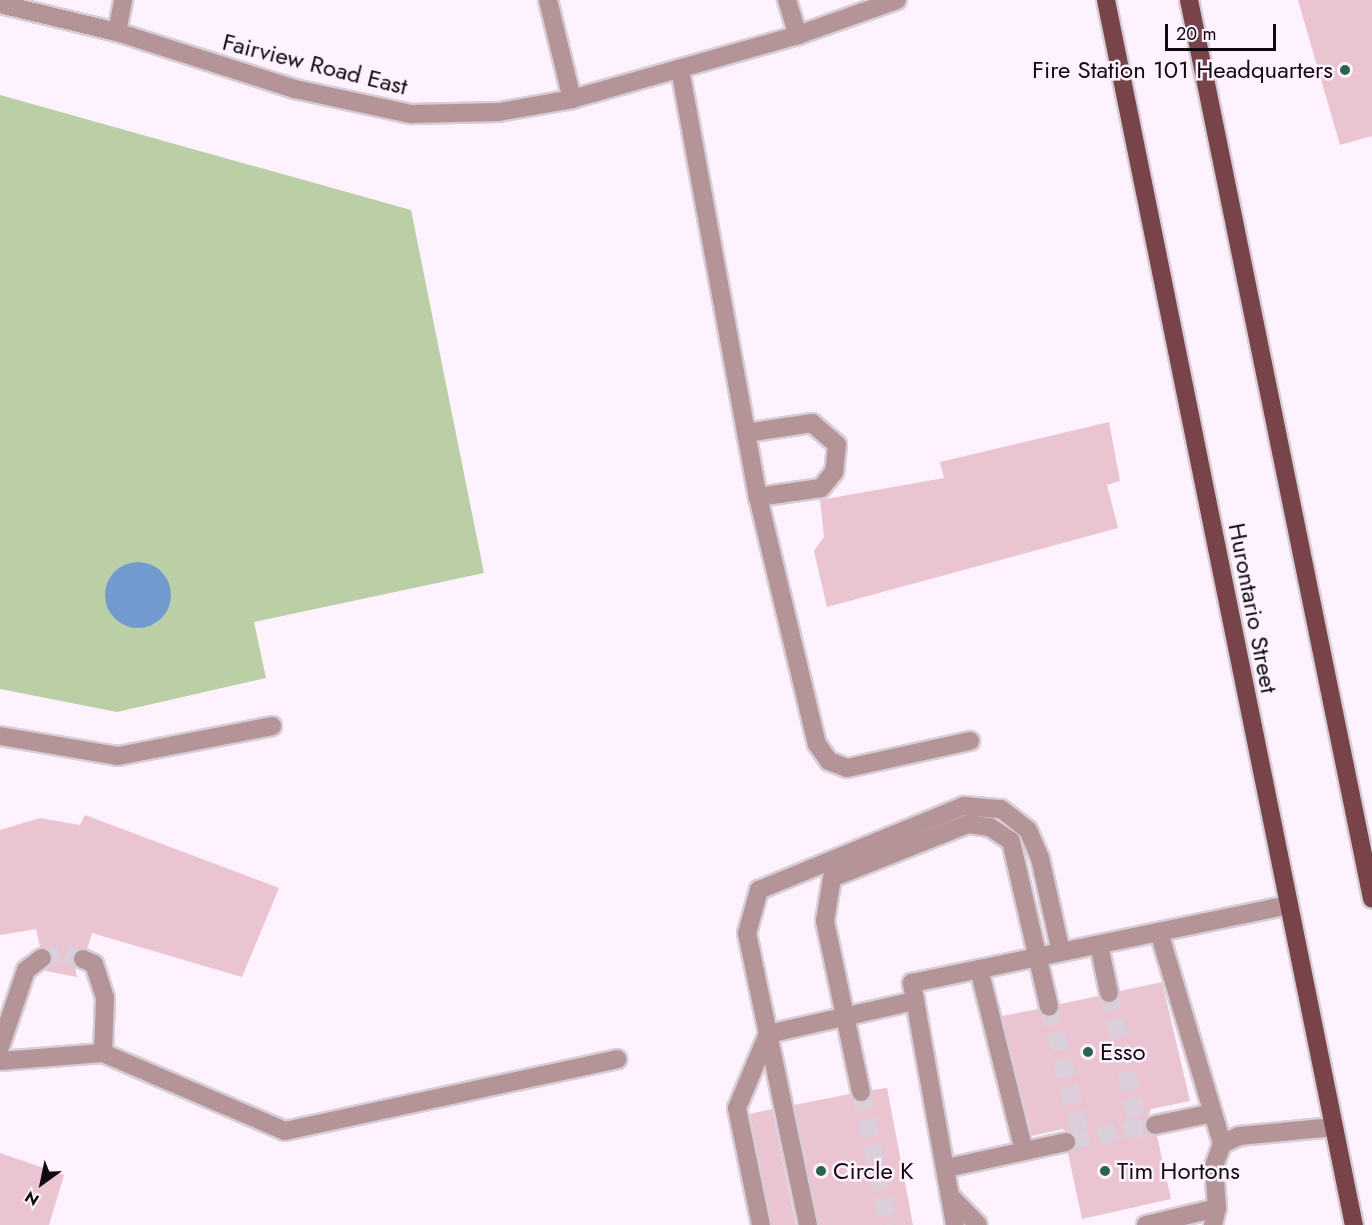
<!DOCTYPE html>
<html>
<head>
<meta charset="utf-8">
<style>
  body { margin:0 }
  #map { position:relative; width:1372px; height:1225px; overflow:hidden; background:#fdf2fd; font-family:Jost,sans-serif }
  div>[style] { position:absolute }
  .green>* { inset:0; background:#bacfa5 }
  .water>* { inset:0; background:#719bce }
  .round { border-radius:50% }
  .building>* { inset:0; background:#eac4d1 }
  .minor-tunnel>* { height:18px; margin-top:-9px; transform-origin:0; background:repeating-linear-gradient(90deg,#dacfda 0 18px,transparent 0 27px) }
  .roads { filter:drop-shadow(2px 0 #d7cdd7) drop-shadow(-2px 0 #d7cdd7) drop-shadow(0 2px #d7cdd7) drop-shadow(0 -2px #d7cdd7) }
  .minor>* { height:18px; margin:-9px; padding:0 9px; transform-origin:9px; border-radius:9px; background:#b49496 }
  .major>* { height:18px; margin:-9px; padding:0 9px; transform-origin:9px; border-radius:9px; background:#79434a }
  .dots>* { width:16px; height:16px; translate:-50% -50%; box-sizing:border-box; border:3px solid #fdf2fd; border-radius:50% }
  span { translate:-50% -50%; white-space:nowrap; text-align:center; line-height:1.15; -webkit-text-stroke:5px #fdf2fd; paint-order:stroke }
  .street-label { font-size:24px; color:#110911 }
  .poi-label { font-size:24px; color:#110911 }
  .right { translate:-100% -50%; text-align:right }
  .left { translate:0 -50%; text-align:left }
  .north { position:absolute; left:12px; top:1153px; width:60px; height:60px; -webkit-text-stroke:4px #fdf2fd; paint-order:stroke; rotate:213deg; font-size:16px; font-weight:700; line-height:24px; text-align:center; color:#110911 }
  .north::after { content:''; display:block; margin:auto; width:21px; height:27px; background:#110911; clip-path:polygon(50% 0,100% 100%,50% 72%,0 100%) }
  .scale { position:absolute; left:1165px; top:24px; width:111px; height:27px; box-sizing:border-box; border:3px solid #110911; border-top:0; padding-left:8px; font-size:18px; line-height:21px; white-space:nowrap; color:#110911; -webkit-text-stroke:4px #fdf2fd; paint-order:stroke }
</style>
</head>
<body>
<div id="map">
  <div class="green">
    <i style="clip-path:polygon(0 95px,411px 210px,484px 573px,254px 622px,266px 678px,117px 712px,0 689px)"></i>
  </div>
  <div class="water">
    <i class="round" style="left:105px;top:562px;width:66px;height:66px"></i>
  </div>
  <div class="building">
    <i style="clip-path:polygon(1298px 0,1372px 0,1372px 136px,1340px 145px)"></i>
    <i style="clip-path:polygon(1109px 422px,1120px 481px,1107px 485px,1118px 528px,827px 607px,814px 551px,824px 537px,820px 500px,944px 478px,940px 462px)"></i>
    <i style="clip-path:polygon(85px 815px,279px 888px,242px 977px,92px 933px,87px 949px,73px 955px,77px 977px,46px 971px,53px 956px,40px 947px,36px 929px,0 935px,0 830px,40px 818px,80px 825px)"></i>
    <i style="clip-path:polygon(1162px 982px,1190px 1101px,1151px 1109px,1144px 1127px,1157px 1136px,1171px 1199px,1082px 1219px,1068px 1153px,1077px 1139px,1063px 1129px,1032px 1136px,1002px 1016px,1038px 1009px,1051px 1018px,1060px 1004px,1098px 996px,1112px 1004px,1120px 991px)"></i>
    <i style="clip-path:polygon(887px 1088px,913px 1225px,819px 1225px,794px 1105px,850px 1094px,863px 1103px,872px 1090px)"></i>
    <i style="clip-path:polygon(772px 1109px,796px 1225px,772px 1225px,750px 1114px)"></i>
    <i style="clip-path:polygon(0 1153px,64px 1175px,49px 1225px,0 1225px)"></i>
  </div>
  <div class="minor-tunnel">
    <i style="left:42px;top:958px;width:25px;rotate:-11deg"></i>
    <i style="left:67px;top:953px;width:17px;rotate:21deg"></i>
    <i style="left:1109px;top:993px;width:138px;rotate:77.5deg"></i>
    <i style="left:1049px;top:1007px;width:135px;rotate:75.9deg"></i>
    <i style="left:861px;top:1092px;width:136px;rotate:78.1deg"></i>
    <i style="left:1071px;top:1140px;width:80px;rotate:-10deg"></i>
  </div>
  <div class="roads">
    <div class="minor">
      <i style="left:548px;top:0;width:102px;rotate:76.4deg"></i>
      <i style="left:787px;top:0;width:37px;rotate:73deg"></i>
      <i style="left:0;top:4px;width:120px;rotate:13.5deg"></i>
      <i style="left:117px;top:32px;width:187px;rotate:17.8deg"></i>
      <i style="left:295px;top:89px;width:119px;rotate:12.2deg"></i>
      <i style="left:411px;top:114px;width:88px;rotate:-1.3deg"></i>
      <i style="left:499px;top:112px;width:74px;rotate:-10.1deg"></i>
      <i style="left:572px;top:99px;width:235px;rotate:-15.8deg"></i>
      <i style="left:798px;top:35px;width:105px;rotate:-19.5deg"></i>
      <i style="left:117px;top:32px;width:33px;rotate:-79deg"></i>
      <i style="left:680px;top:69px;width:435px;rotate:79.7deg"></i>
      <i style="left:758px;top:497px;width:254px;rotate:76.6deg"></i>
      <i style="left:817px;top:744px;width:21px;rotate:55deg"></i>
      <i style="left:829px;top:761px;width:19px;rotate:21deg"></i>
      <i style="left:847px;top:768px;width:126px;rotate:-12.4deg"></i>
      <i style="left:746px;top:433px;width:67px;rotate:-8.6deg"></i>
      <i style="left:812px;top:423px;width:33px;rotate:41deg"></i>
      <i style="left:837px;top:445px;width:27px;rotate:96deg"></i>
      <i style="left:834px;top:472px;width:21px;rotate:129deg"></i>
      <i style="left:821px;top:488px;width:64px;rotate:171.9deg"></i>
      <i style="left:0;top:736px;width:120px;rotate:9.6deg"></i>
      <i style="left:118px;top:756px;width:157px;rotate:-11deg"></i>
      <i style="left:1159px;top:932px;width:221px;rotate:73.4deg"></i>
      <i style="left:1099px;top:945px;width:49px;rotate:78.2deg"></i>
      <i style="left:83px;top:959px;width:12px;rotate:24deg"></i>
      <i style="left:94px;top:964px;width:36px;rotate:72deg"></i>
      <i style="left:105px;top:998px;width:55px;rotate:92.1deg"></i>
      <i style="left:979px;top:969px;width:187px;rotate:76.1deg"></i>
      <i style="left:0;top:1047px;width:81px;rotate:-71.3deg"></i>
      <i style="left:26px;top:970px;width:20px;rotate:-37deg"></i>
      <i style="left:0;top:1061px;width:103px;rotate:-4.4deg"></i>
      <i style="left:103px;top:1053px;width:198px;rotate:23.2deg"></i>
      <i style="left:285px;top:1131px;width:340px;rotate:-12.2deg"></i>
      <i style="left:861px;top:1092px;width:175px;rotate:-101.9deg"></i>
      <i style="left:825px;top:921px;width:44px;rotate:-80.8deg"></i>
      <i style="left:832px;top:878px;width:146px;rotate:-21.7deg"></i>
      <i style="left:968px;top:824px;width:22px;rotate:8deg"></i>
      <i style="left:990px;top:827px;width:25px;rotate:34deg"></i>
      <i style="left:1011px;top:841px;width:170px;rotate:77.1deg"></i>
      <i style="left:1155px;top:1125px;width:59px;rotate:-11.7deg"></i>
      <i style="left:947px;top:1168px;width:122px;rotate:-12.3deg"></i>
      <i style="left:952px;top:1198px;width:37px;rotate:46deg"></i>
      <i style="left:761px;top:1225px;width:119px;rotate:-101.6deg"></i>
      <i style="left:737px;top:1108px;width:80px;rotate:-67.3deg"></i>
      <i style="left:768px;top:1034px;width:151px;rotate:-12.7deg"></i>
      <i style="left:808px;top:1225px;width:298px;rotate:-101.8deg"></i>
      <i style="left:747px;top:933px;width:45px;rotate:-74.4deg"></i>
      <i style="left:759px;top:890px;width:222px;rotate:-22.3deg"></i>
      <i style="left:964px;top:806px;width:37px;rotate:5deg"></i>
      <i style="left:1001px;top:809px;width:34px;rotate:38deg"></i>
      <i style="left:1028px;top:830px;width:30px;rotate:67deg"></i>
      <i style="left:1040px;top:858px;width:96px;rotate:77.4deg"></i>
      <i style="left:955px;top:1225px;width:246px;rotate:-100.1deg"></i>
      <i style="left:912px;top:983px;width:385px;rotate:-11.7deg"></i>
      <i style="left:1146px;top:1225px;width:73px;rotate:-13.5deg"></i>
      <i style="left:1213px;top:1225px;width:17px;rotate:-77deg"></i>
      <i style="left:1217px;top:1208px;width:42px;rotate:-94.1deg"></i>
      <i style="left:1214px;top:1166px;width:23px;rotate:-70deg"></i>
      <i style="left:1222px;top:1144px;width:19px;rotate:-25deg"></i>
      <i style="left:1239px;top:1136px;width:95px;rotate:-5.4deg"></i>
    </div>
    <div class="major">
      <i style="left:1106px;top:0;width:1250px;rotate:78.56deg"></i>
      <i style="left:1189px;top:0;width:917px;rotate:78.49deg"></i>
    </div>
  </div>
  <div class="dots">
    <i style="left:1345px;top:70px;background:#2b644d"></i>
    <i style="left:1088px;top:1052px;background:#2b644d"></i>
    <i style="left:821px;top:1171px;background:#2b644d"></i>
    <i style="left:1105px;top:1171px;background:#2b644d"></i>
  </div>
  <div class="street-label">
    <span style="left:315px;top:64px;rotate:14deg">Fairview Road East</span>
    <span style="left:1253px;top:608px;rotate:79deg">Hurontario Street</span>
  </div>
  <div class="poi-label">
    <span class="right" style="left:1333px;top:70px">Fire Station 101 Headquarters</span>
    <span class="left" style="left:1100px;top:1052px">Esso</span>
    <span class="left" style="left:833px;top:1171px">Circle K</span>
    <span class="left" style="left:1117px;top:1171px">Tim Hortons</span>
  </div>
  <div class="north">N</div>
  <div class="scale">20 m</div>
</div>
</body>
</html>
